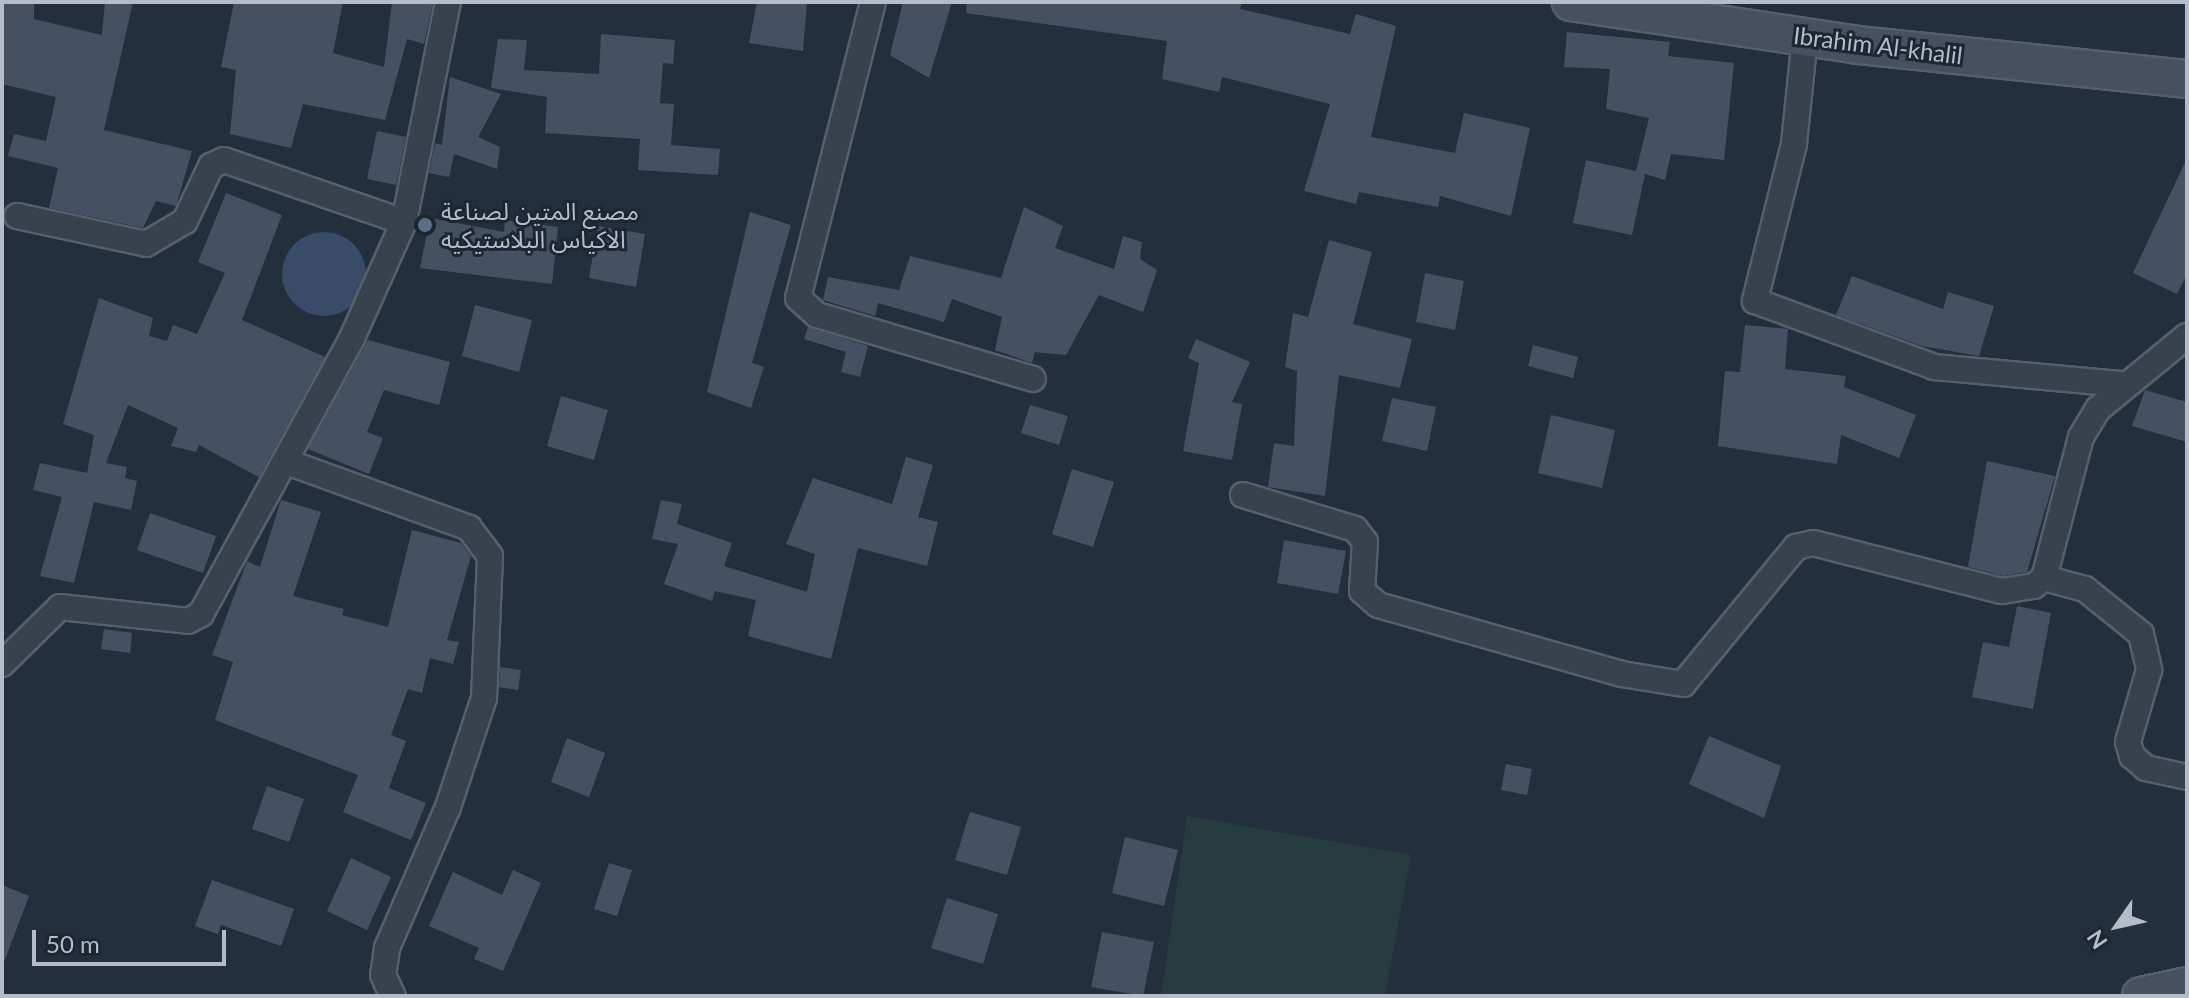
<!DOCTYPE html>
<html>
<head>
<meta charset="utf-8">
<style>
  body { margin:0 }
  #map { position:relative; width:2189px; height:998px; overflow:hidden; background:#242f3e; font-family:Lato,"Noto Sans Arabic",sans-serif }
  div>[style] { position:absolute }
  .green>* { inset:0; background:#263c3f }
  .water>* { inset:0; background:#394c67 }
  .round { border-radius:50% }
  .building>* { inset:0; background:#455162 }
  .roads { filter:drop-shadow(2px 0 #565f6c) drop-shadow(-2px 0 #565f6c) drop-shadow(0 2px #565f6c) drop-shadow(0 -2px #565f6c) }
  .street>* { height:24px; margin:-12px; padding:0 12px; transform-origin:12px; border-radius:12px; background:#38414e }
  .secondary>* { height:36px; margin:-18px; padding:0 18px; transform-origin:18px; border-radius:18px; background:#465061 }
  .dots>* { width:22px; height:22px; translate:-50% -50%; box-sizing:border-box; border:4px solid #1d2633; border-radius:50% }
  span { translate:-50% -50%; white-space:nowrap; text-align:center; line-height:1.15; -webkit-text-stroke:6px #1d2633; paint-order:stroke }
  .street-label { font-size:24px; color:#b4bcc9 }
  .poi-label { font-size:24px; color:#b4bcc9 }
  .left { translate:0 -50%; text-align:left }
  .frame { position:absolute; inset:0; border:4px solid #b4bcc9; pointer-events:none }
  .north { position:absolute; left:2077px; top:886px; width:80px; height:80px; -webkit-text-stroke:6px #1d2633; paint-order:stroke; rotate:236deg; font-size:22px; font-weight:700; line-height:32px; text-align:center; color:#b4bcc9 }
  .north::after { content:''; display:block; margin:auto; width:28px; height:36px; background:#b4bcc9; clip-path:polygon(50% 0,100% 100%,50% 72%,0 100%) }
  .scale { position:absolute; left:32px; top:930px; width:194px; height:36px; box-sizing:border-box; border:4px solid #b4bcc9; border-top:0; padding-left:10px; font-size:24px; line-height:28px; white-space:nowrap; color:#b4bcc9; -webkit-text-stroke:6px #1d2633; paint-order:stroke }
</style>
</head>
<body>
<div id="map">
  <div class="green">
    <i style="clip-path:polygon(1187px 816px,1411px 855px,1385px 996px,1161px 996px)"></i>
  </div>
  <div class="water">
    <i class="round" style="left:282px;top:232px;width:84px;height:84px"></i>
  </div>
  <div class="building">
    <i style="clip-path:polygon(2px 2px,34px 2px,34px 19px,102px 35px,105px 2px,133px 2px,104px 130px,192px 151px,176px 206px,156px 201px,143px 228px,49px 208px,58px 168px,8px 156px,14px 134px,46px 141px,56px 97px,2px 84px)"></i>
    <i style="clip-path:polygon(234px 2px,343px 2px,333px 53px,384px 67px,392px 2px,433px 2px,424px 44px,407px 39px,385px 120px,303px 104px,291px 148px,230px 134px,236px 70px,221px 67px)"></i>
    <i style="clip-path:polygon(757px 2px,807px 2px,803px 51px,749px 43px)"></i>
    <i style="clip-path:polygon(903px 2px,952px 2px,929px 78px,890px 55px)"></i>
    <i style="clip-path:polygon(967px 2px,1242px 2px,1240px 9px,1350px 34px,1356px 14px,1396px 26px,1371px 137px,1455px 153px,1464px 113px,1530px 128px,1511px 216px,1440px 196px,1438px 207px,1359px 192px,1356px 204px,1304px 191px,1330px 104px,1222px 77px,1219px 92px,1162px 79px,1167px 41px,966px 13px)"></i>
    <i style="clip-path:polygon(1567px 32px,1670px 42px,1668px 56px,1734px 63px,1724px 160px,1671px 154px,1665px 180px,1645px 174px,1632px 235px,1573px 223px,1586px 160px,1636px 171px,1649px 118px,1606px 109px,1610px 69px,1564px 67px)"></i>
    <i style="clip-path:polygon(601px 34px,675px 40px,673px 64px,663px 63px,660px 103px,674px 104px,671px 145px,720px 149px,718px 175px,638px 170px,640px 139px,545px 133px,547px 97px,491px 88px,498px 39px,527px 40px,524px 70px,599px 74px)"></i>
    <i style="clip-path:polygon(450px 77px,501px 94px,478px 137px,500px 147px,497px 169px,454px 154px,449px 177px,429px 173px,435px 143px,442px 145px)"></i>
    <i style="clip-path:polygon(377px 131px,406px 137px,396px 185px,367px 179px)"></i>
    <i style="clip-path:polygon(2187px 158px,2187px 274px,2177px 294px,2133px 273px)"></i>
    <i style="clip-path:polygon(226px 193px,282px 215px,242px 320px,325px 357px,259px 477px,199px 445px,196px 452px,171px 446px,178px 428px,128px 405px,106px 463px,127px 467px,125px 478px,137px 481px,131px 510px,94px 502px,74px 583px,40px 576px,62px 497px,33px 490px,40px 463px,87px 473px,94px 435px,63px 424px,99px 298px,153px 318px,149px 336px,167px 341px,173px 325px,197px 334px,225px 273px,198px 262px)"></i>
    <i style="clip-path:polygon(1024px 207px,1063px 226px,1055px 248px,1114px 269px,1123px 236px,1142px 242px,1140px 259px,1157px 270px,1143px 312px,1099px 295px,1066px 355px,1035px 352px,1032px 363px,995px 350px,1002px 317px,952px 299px,944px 322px,878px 303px,875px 316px,823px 300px,828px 277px,899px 290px,910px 256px,1001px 278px)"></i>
    <i style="clip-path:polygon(750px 212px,791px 225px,752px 363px,764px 367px,751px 408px,707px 392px)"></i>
    <i style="clip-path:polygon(430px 218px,504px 232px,505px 220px,558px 227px,552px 284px,420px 268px)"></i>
    <i style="clip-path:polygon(598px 226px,645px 234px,636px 287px,589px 278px)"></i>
    <i style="clip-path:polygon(1329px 240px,1372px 252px,1353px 324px,1412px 339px,1400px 388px,1339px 375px,1325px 496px,1268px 487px,1274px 443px,1294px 446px,1297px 371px,1285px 367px,1293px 313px,1308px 317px)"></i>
    <i style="clip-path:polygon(1425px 273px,1464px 281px,1455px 330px,1416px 322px)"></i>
    <i style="clip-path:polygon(1852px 276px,1943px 309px,1948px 292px,1994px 306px,1979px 356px,1922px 346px,1836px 315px)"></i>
    <i style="clip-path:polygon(475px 305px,532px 320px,519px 372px,462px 356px)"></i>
    <i style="clip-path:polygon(1745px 325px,1788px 329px,1785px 369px,1846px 376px,1844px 387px,1916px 415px,1899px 458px,1841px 435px,1837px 464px,1718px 446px,1725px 371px,1740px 372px)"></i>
    <i style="clip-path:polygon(808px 327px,868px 346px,860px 377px,841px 372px,846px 352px,804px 339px)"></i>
    <i style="clip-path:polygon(1196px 339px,1250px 362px,1232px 402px,1242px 404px,1232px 460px,1183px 451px,1199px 363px,1188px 358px)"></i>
    <i style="clip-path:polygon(368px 340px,450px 362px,439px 405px,384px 390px,367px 432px,383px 438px,369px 474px,308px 449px)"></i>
    <i style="clip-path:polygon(1533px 345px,1578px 357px,1573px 378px,1528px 366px)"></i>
    <i style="clip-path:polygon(2145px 390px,2187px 402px,2187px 442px,2132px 426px)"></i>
    <i style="clip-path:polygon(561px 396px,608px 410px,594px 460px,547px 446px)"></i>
    <i style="clip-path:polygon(1392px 398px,1436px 407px,1427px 451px,1382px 441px)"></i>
    <i style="clip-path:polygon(1030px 405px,1068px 416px,1059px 445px,1021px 433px)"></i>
    <i style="clip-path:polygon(1551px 415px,1615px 430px,1602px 488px,1538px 473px)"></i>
    <i style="clip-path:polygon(906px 457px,933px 465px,918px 517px,938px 522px,927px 566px,858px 548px,831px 659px,748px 636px,756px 600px,715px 591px,712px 601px,664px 584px,678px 544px,652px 539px,661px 500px,682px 504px,677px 524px,732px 543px,724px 566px,807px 592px,815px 554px,786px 544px,813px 478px,892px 504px)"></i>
    <i style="clip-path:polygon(1987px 461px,2055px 476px,2027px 572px,2003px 576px,1968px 567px)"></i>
    <i style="clip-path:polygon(1072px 469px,1114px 482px,1093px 547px,1052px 534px)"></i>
    <i style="clip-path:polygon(281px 500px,321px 512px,293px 596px,344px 609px,342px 615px,388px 627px,412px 530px,461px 543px,471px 556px,447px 640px,459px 642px,453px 664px,430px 658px,422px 693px,408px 689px,391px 735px,406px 741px,389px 788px,426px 803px,411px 840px,343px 812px,358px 775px,215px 720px,233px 662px,212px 655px,247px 561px,260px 567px)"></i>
    <i style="clip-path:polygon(150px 513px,216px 536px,203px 573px,137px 550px)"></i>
    <i style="clip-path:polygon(1284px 540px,1346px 551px,1338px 594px,1277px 583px)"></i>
    <i style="clip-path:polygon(2017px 606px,2051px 613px,2033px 709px,1972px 697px,1983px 642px,2009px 647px)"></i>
    <i style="clip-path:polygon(104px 629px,132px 633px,130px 653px,101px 649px)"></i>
    <i style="clip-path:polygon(500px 667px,521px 670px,518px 690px,499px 687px)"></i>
    <i style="clip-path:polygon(1709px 736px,1781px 766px,1764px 818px,1689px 784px)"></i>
    <i style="clip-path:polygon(567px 738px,605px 753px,589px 797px,551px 782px)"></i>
    <i style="clip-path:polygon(1506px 764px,1532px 769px,1527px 795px,1501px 790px)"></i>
    <i style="clip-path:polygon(267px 786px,304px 799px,289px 842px,252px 829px)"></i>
    <i style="clip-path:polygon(970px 812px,1021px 827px,1007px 875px,955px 860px)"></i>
    <i style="clip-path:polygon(1125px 837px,1178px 850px,1164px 906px,1112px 893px)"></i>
    <i style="clip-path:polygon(351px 858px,391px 877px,367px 930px,327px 911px)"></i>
    <i style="clip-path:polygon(609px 863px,632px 870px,617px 916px,594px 909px)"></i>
    <i style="clip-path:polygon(513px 870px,541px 883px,503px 971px,474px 959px,479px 948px,429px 926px,453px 872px,502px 895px)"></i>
    <i style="clip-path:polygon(212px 880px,294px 909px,281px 946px,221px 925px,218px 934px,195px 926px)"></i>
    <i style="clip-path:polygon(2px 885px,29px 896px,4px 962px,2px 962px)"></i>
    <i style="clip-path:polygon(947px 898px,998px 914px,983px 964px,931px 948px)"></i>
    <i style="clip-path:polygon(1102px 932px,1154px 942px,1143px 996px,1091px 987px)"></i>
  </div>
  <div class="roads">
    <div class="street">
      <i style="left:873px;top:2px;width:305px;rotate:104.2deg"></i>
      <i style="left:798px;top:298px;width:25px;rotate:42deg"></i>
      <i style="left:817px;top:315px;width:225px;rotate:16.5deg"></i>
      <i style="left:1805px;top:37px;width:108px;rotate:95.9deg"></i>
      <i style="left:1794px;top:144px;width:162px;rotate:104deg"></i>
      <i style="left:1755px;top:301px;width:191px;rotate:20.2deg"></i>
      <i style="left:1934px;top:367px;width:189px;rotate:5.2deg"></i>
      <i style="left:17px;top:216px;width:132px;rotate:12.2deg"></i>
      <i style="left:146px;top:244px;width:45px;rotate:-30.5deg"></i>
      <i style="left:185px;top:221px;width:61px;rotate:-64.7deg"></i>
      <i style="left:211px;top:166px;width:14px;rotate:-25deg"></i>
      <i style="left:224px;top:160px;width:190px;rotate:19deg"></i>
      <i style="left:287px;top:462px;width:194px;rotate:19.9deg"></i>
      <i style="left:469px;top:528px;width:35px;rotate:53deg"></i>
      <i style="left:490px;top:556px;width:142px;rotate:92.4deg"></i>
      <i style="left:484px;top:698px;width:115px;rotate:108.3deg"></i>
      <i style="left:448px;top:807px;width:154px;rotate:113.4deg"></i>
      <i style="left:387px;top:948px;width:27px;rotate:98deg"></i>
      <i style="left:383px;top:975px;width:23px;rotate:65deg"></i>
      <i style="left:1243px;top:495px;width:117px;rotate:16.9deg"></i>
      <i style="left:1355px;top:529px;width:16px;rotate:52deg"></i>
      <i style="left:1365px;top:542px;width:49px;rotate:93.5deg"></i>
      <i style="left:1362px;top:591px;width:21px;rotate:41deg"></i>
      <i style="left:1378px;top:605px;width:254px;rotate:15.8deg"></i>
      <i style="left:1622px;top:674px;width:62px;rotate:9.3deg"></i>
      <i style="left:1683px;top:684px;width:178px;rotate:-50.5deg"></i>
      <i style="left:1796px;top:547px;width:17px;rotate:-13deg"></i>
      <i style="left:1813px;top:543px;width:195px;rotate:14.3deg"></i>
      <i style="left:2002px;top:591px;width:32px;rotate:-9deg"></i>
      <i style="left:2034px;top:586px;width:13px;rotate:-39deg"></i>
      <i style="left:2044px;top:578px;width:146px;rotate:-75.3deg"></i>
      <i style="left:2081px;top:437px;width:33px;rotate:-59deg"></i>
      <i style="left:2098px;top:409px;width:115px;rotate:-39.4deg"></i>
      <i style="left:2044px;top:578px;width:42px;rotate:15deg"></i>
      <i style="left:2085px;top:589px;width:72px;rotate:38.8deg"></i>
      <i style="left:2141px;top:634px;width:37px;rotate:77deg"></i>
      <i style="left:2149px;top:670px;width:75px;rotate:106.3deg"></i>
      <i style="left:2128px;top:742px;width:15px;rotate:74deg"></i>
      <i style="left:2132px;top:756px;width:18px;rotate:41deg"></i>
      <i style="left:2146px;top:768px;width:42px;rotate:12.4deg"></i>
      <i style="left:2px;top:664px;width:81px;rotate:-44.5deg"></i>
      <i style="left:60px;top:607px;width:129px;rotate:6.2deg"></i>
      <i style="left:188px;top:621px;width:15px;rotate:-28deg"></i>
      <i style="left:201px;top:614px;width:315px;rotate:-61.3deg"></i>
      <i style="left:352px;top:338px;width:127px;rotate:-65.9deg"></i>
      <i style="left:404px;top:222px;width:224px;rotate:-78.7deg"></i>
    </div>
    <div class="secondary">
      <i style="left:1571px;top:2px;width:290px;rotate:8.5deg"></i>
      <i style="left:1858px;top:45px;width:331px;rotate:5.9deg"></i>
      <i style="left:2141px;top:996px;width:47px;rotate:-12.3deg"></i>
    </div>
  </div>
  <div class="dots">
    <i style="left:425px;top:225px;background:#5c6f8a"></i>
  </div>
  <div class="street-label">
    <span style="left:1878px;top:45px;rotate:7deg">Ibrahim Al-khalil</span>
  </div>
  <div class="poi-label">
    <span class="left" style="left:441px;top:225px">مصنع المتين لصناعة<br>الاكياس البلاستيكيه</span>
  </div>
  <div class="frame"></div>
  <div class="north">N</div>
  <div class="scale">50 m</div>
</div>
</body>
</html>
